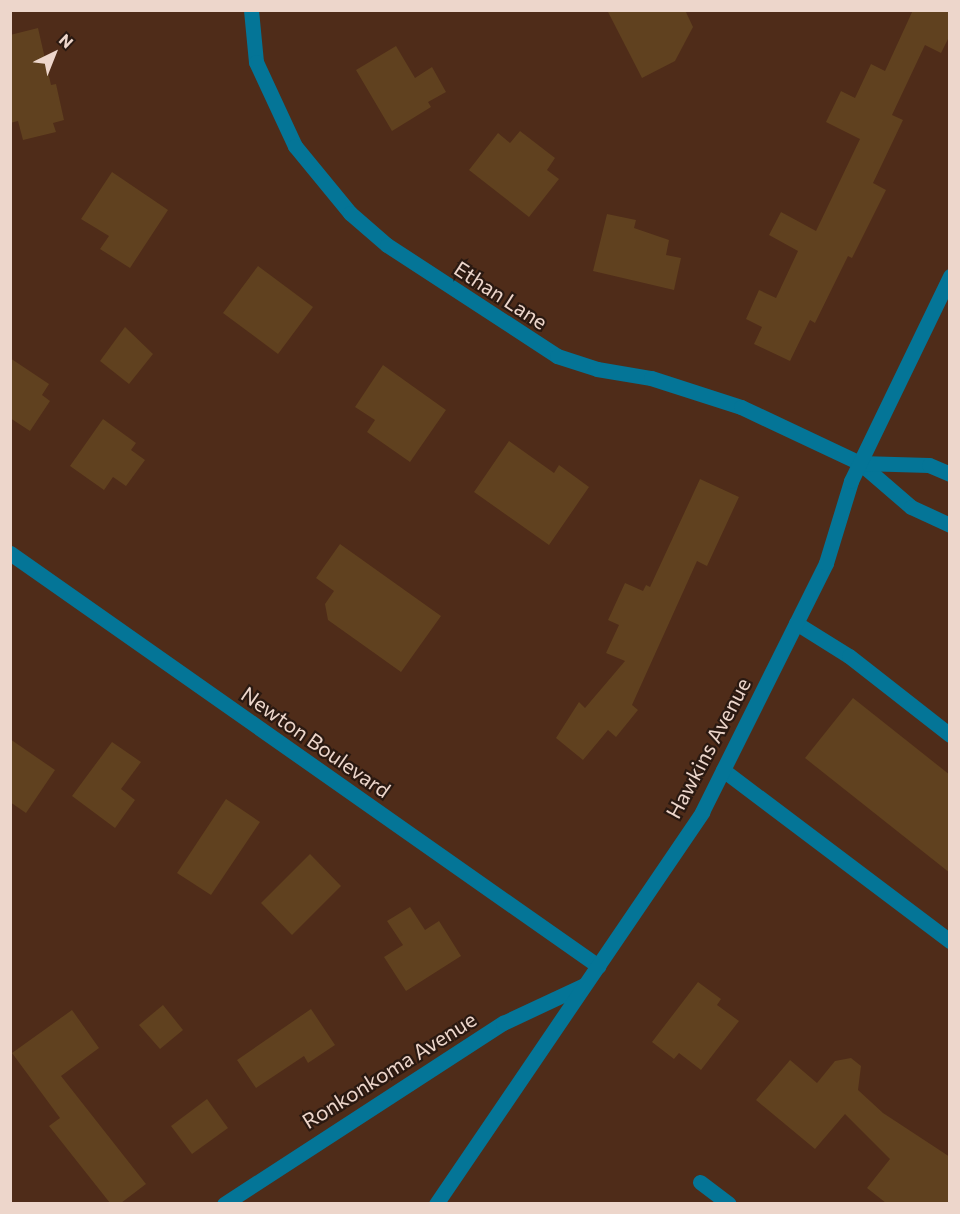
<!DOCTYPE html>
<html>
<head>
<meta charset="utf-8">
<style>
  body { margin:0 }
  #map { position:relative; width:960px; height:1214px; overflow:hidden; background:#4f2c19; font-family:Commissioner,sans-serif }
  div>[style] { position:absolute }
  .building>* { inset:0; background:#60411f }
  .minor>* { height:15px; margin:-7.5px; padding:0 7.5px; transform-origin:7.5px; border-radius:7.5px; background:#047597 }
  span { translate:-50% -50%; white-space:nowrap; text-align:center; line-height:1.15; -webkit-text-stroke:4.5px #2a1911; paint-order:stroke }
  .street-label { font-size:21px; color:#edd6cb }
  .frame { position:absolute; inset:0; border:12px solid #edd6cb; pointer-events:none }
  .north { position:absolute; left:24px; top:24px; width:60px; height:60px; -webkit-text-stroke:4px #2a1911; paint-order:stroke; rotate:43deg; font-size:16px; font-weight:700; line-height:24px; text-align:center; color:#edd6cb }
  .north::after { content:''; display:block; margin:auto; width:21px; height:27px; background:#edd6cb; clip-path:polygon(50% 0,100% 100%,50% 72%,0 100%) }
</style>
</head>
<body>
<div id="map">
  <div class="building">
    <i style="clip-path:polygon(607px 10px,685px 10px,693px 27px,675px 61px,642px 78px)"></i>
    <i style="clip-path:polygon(913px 10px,950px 10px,950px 35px,941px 53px,925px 45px,892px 115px,903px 120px,873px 183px,886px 190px,852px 258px,848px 256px,815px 323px,810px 320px,790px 361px,754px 344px,762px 327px,746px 319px,759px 290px,776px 298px,798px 251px,769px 235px,781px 212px,816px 231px,860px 139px,826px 122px,841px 91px,855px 98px,871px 64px,885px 71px)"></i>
    <i style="clip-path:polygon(38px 28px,51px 85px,56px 84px,64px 120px,53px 123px,56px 132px,23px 140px,18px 121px,10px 123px,10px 35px)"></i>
    <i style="clip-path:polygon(396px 46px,415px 78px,432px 67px,446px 92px,428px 102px,431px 107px,392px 131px,356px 70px)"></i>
    <i style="clip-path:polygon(520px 131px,555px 158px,547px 170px,559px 179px,529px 217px,469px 170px,498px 133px,510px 143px)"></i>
    <i style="clip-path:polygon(112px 172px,168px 210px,130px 268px,100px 249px,109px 236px,81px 219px)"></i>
    <i style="clip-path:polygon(607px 214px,636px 220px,634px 228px,669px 240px,666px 255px,681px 258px,674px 290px,593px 271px)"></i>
    <i style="clip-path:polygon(258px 266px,313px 307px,278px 354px,223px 313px)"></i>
    <i style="clip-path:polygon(125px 327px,153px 354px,129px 384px,100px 361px)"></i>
    <i style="clip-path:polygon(10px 358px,49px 384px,42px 395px,50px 401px,30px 431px,10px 418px)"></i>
    <i style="clip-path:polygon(383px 365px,446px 410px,410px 462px,367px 432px,375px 420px,355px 407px)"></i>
    <i style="clip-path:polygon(103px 419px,136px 443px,131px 450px,145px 460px,126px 486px,113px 477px,104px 490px,70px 466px)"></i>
    <i style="clip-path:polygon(509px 441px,554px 473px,559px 465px,589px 487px,549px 545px,474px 492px)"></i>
    <i style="clip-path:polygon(700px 479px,739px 497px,707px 566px,697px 561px,632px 705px,638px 710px,616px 737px,608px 730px,583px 760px,556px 738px,579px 702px,585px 708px,625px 661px,606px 653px,619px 625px,608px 620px,625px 583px,643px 591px,646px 585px,650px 587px)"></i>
    <i style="clip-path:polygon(340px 544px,441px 616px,401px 672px,328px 620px,325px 604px,334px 591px,316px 578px)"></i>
    <i style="clip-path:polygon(853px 698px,950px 775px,950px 873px,805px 758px)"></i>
    <i style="clip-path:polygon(10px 739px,55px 770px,26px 813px,10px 802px)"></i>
    <i style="clip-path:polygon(112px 742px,141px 762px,121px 789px,135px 800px,115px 828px,72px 796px)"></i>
    <i style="clip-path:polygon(226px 799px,260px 822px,211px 895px,177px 873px)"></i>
    <i style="clip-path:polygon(310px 854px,341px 886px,292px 935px,261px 903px)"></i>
    <i style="clip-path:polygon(410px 907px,425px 930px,439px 921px,461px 956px,406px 991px,384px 957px,403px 945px,387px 921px)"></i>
    <i style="clip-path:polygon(698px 982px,721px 999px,717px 1005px,739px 1021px,701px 1070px,679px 1053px,674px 1059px,652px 1042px)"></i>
    <i style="clip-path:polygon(163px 1005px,183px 1030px,160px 1049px,139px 1025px)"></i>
    <i style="clip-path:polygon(311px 1009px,335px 1045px,308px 1063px,304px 1056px,256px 1088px,237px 1060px)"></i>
    <i style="clip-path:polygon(72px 1010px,99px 1048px,61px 1076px,146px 1184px,121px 1203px,110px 1203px,49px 1126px,60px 1118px,12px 1053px)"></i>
    <i style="clip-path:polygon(851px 1058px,861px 1066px,858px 1090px,883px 1113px,950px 1157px,950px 1203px,886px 1203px,867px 1188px,890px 1159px,845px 1114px,815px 1149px,756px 1100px,790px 1060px,817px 1083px,835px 1061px)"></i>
    <i style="clip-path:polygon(207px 1099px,228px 1128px,192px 1154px,171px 1126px)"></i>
  </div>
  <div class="minor">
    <i style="left:251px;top:10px;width:52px;rotate:84.5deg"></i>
    <i style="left:256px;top:62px;width:93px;rotate:65.1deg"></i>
    <i style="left:295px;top:146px;width:87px;rotate:50.6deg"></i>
    <i style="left:350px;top:213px;width:49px;rotate:40.9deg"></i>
    <i style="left:387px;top:245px;width:203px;rotate:33.1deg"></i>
    <i style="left:557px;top:356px;width:42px;rotate:18deg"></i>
    <i style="left:597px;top:369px;width:55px;rotate:9.5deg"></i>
    <i style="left:651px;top:378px;width:95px;rotate:17.9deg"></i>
    <i style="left:741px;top:407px;width:132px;rotate:25.2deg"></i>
    <i style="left:860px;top:463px;width:67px;rotate:40.8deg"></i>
    <i style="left:911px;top:507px;width:43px;rotate:24.8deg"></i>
    <i style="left:860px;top:463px;width:69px;rotate:1.7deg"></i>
    <i style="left:929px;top:465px;width:23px;rotate:23deg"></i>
    <i style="left:10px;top:553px;width:719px;rotate:35.08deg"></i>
    <i style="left:796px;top:623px;width:62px;rotate:31.9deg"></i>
    <i style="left:849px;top:656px;width:128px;rotate:38deg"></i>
    <i style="left:723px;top:770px;width:284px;rotate:37deg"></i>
    <i style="left:700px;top:1182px;width:36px;rotate:37deg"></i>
    <i style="left:224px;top:1204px;width:333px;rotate:-33deg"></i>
    <i style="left:503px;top:1023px;width:89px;rotate:-25.1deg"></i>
    <i style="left:436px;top:1204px;width:474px;rotate:-55.8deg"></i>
    <i style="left:702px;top:812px;width:278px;rotate:-63.5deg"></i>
    <i style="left:826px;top:563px;width:86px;rotate:-73deg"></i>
    <i style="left:851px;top:481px;width:228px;rotate:-64.2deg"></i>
  </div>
  <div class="street-label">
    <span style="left:501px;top:295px;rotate:33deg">Ethan Lane</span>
    <span style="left:316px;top:742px;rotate:35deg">Newton Boulevard</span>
    <span style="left:708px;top:748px;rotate:-62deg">Hawkins Avenue</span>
    <span style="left:389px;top:1070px;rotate:-32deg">Ronkonkoma Avenue</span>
  </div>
  <div class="frame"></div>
  <div class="north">N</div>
</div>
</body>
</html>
